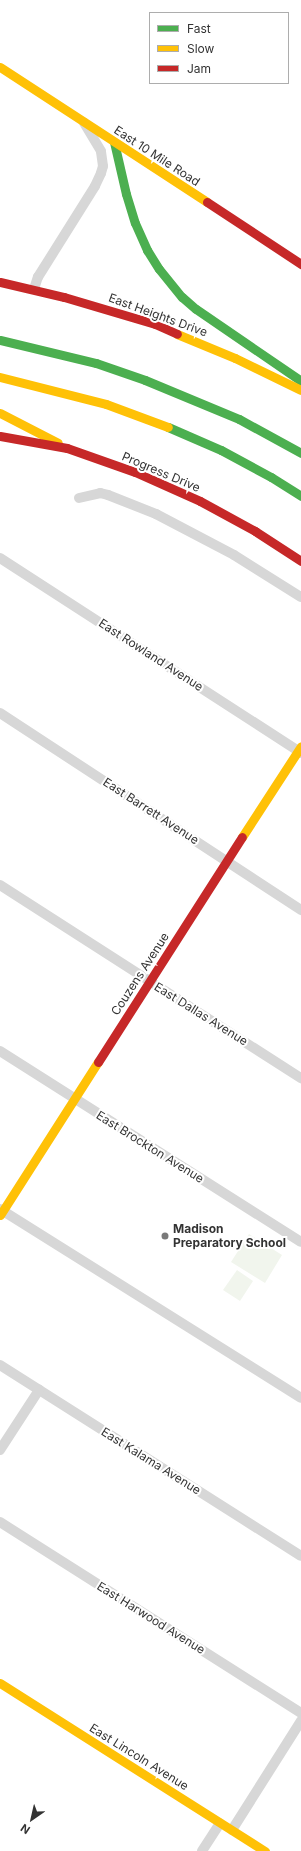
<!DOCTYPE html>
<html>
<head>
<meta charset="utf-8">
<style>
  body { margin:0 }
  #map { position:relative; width:301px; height:1851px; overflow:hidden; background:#fff; font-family:Inter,sans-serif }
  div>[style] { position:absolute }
  .green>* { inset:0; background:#f1f5ed }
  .street>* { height:10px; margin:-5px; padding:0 5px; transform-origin:5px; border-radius:5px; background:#d7d7d7 }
  .fast>* { height:9px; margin:-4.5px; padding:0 4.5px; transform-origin:4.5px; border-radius:4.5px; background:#4caf50 }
  .slow>* { height:9px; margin:-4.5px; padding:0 4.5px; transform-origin:4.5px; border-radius:4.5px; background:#ffc107 }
  .jam>* { height:9px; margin:-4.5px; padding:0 4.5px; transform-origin:4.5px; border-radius:4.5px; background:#c62828 }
  .dots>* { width:11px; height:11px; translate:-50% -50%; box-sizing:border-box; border:2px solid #fff; border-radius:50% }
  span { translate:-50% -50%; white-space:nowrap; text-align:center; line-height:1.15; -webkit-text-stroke:4px #fff; paint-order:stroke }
  .street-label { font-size:12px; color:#333 }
  .poi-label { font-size:12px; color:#333; font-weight:700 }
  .left { translate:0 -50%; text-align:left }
  .legend { position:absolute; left:149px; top:12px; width:140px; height:72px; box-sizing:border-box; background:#fff; border:1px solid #adadad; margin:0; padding:5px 7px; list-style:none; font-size:12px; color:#333 }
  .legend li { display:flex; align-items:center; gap:8px; height:20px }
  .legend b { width:20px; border:1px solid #adadad }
  .north { position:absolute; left:12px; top:1799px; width:40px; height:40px; -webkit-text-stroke:3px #fff; paint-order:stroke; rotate:214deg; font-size:11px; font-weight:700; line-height:16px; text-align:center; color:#333 }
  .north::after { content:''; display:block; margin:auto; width:14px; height:18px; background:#333; clip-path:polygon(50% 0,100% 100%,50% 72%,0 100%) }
</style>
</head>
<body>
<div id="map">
  <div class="green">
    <i style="clip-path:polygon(249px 1234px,282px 1255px,265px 1283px,231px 1262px)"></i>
    <i style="clip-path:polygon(237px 1270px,253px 1281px,240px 1301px,223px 1290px)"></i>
  </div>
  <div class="street">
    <i style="left:34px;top:289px;width:13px;rotate:-72deg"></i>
    <i style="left:38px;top:277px;width:107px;rotate:-57.9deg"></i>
    <i style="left:95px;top:186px;width:14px;rotate:-65deg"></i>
    <i style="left:101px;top:173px;width:7px;rotate:-74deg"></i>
    <i style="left:103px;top:166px;width:15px;rotate:-98deg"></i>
    <i style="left:101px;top:151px;width:33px;rotate:-121deg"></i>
    <i style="left:79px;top:498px;width:22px;rotate:-13deg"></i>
    <i style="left:100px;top:493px;width:8px;rotate:14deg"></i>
    <i style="left:108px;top:495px;width:52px;rotate:21.6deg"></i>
    <i style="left:156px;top:514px;width:88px;rotate:27.7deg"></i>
    <i style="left:234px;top:555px;width:79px;rotate:32.1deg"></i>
    <i style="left:0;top:558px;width:359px;rotate:32.9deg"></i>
    <i style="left:0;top:713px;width:360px;rotate:33.2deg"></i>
    <i style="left:0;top:885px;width:358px;rotate:32.7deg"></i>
    <i style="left:0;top:1051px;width:356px;rotate:32.4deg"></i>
    <i style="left:0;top:1209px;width:355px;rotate:32.1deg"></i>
    <i style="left:0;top:1365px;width:356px;rotate:32.4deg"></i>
    <i style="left:0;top:1450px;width:72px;rotate:-57deg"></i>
    <i style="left:0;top:1522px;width:356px;rotate:32.4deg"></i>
    <i style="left:232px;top:1830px;width:129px;rotate:-57.7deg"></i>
    <i style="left:202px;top:1851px;width:33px;rotate:-57deg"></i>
  </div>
  <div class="fast">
    <i style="left:114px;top:142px;width:53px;rotate:77deg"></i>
    <i style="left:126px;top:194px;width:30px;rotate:73deg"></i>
    <i style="left:135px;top:223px;width:30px;rotate:66deg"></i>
    <i style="left:147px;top:250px;width:22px;rotate:58deg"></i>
    <i style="left:159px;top:269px;width:36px;rotate:51deg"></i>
    <i style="left:182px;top:297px;width:18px;rotate:41deg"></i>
    <i style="left:196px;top:309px;width:127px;rotate:34.4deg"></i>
    <i style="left:0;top:340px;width:99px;rotate:13.5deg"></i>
    <i style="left:96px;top:363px;width:52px;rotate:19.1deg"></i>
    <i style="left:145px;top:380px;width:102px;rotate:22.5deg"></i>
    <i style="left:239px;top:419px;width:71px;rotate:28.7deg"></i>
    <i style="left:168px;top:427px;width:58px;rotate:23.5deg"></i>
    <i style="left:221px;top:450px;width:57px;rotate:28.4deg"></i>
    <i style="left:271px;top:477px;width:36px;rotate:32deg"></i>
  </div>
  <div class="slow">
    <i style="left:0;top:67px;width:247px;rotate:33.1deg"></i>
    <i style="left:177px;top:334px;width:63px;rotate:22.5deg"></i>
    <i style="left:235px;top:358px;width:73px;rotate:25.9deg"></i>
    <i style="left:0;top:377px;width:109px;rotate:14.3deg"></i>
    <i style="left:106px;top:404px;width:66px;rotate:20.4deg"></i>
    <i style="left:0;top:413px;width:65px;rotate:27.3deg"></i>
    <i style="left:242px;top:837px;width:108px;rotate:-57deg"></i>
    <i style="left:0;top:1215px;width:182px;rotate:-57.4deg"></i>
    <i style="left:0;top:1683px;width:314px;rotate:32.4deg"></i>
  </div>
  <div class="jam">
    <i style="left:207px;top:202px;width:113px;rotate:33.4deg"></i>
    <i style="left:0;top:282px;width:66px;rotate:13.2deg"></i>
    <i style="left:64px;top:297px;width:95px;rotate:16.5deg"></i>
    <i style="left:155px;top:324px;width:24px;rotate:24deg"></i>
    <i style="left:0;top:436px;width:68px;rotate:10.2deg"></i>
    <i style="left:67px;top:448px;width:72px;rotate:19.4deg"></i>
    <i style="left:135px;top:472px;width:71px;rotate:24deg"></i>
    <i style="left:200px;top:501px;width:63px;rotate:28.6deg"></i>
    <i style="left:255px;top:531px;width:55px;rotate:33.1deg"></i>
    <i style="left:98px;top:1062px;width:267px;rotate:-57.4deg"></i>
  </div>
  <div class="dots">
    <i style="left:165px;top:1236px;background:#7a7a7a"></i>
  </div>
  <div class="street-label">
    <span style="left:157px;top:156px;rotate:33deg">East 10 Mile Road</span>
    <span style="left:158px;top:315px;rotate:20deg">East Heights Drive</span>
    <span style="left:161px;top:472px;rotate:23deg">Progress Drive</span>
    <span style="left:151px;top:655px;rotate:33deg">East Rowland Avenue</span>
    <span style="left:151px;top:811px;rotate:33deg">East Barrett Avenue</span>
    <span style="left:140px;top:974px;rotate:-57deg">Couzens Avenue</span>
    <span style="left:201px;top:1014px;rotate:32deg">East Dallas Avenue</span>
    <span style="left:150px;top:1147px;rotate:32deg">East Brockton Avenue</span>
    <span style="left:151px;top:1461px;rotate:32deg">East Kalama Avenue</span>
    <span style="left:151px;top:1618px;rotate:32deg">East Harwood Avenue</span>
    <span style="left:139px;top:1757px;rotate:32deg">East Lincoln Avenue</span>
  </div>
  <div class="poi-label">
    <span class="left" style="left:173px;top:1236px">Madison<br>Preparatory School</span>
  </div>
  <ul class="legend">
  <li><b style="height:5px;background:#4caf50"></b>Fast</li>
  <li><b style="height:5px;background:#ffc107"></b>Slow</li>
  <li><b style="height:5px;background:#c62828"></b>Jam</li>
  </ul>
  <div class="north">N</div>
</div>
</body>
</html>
